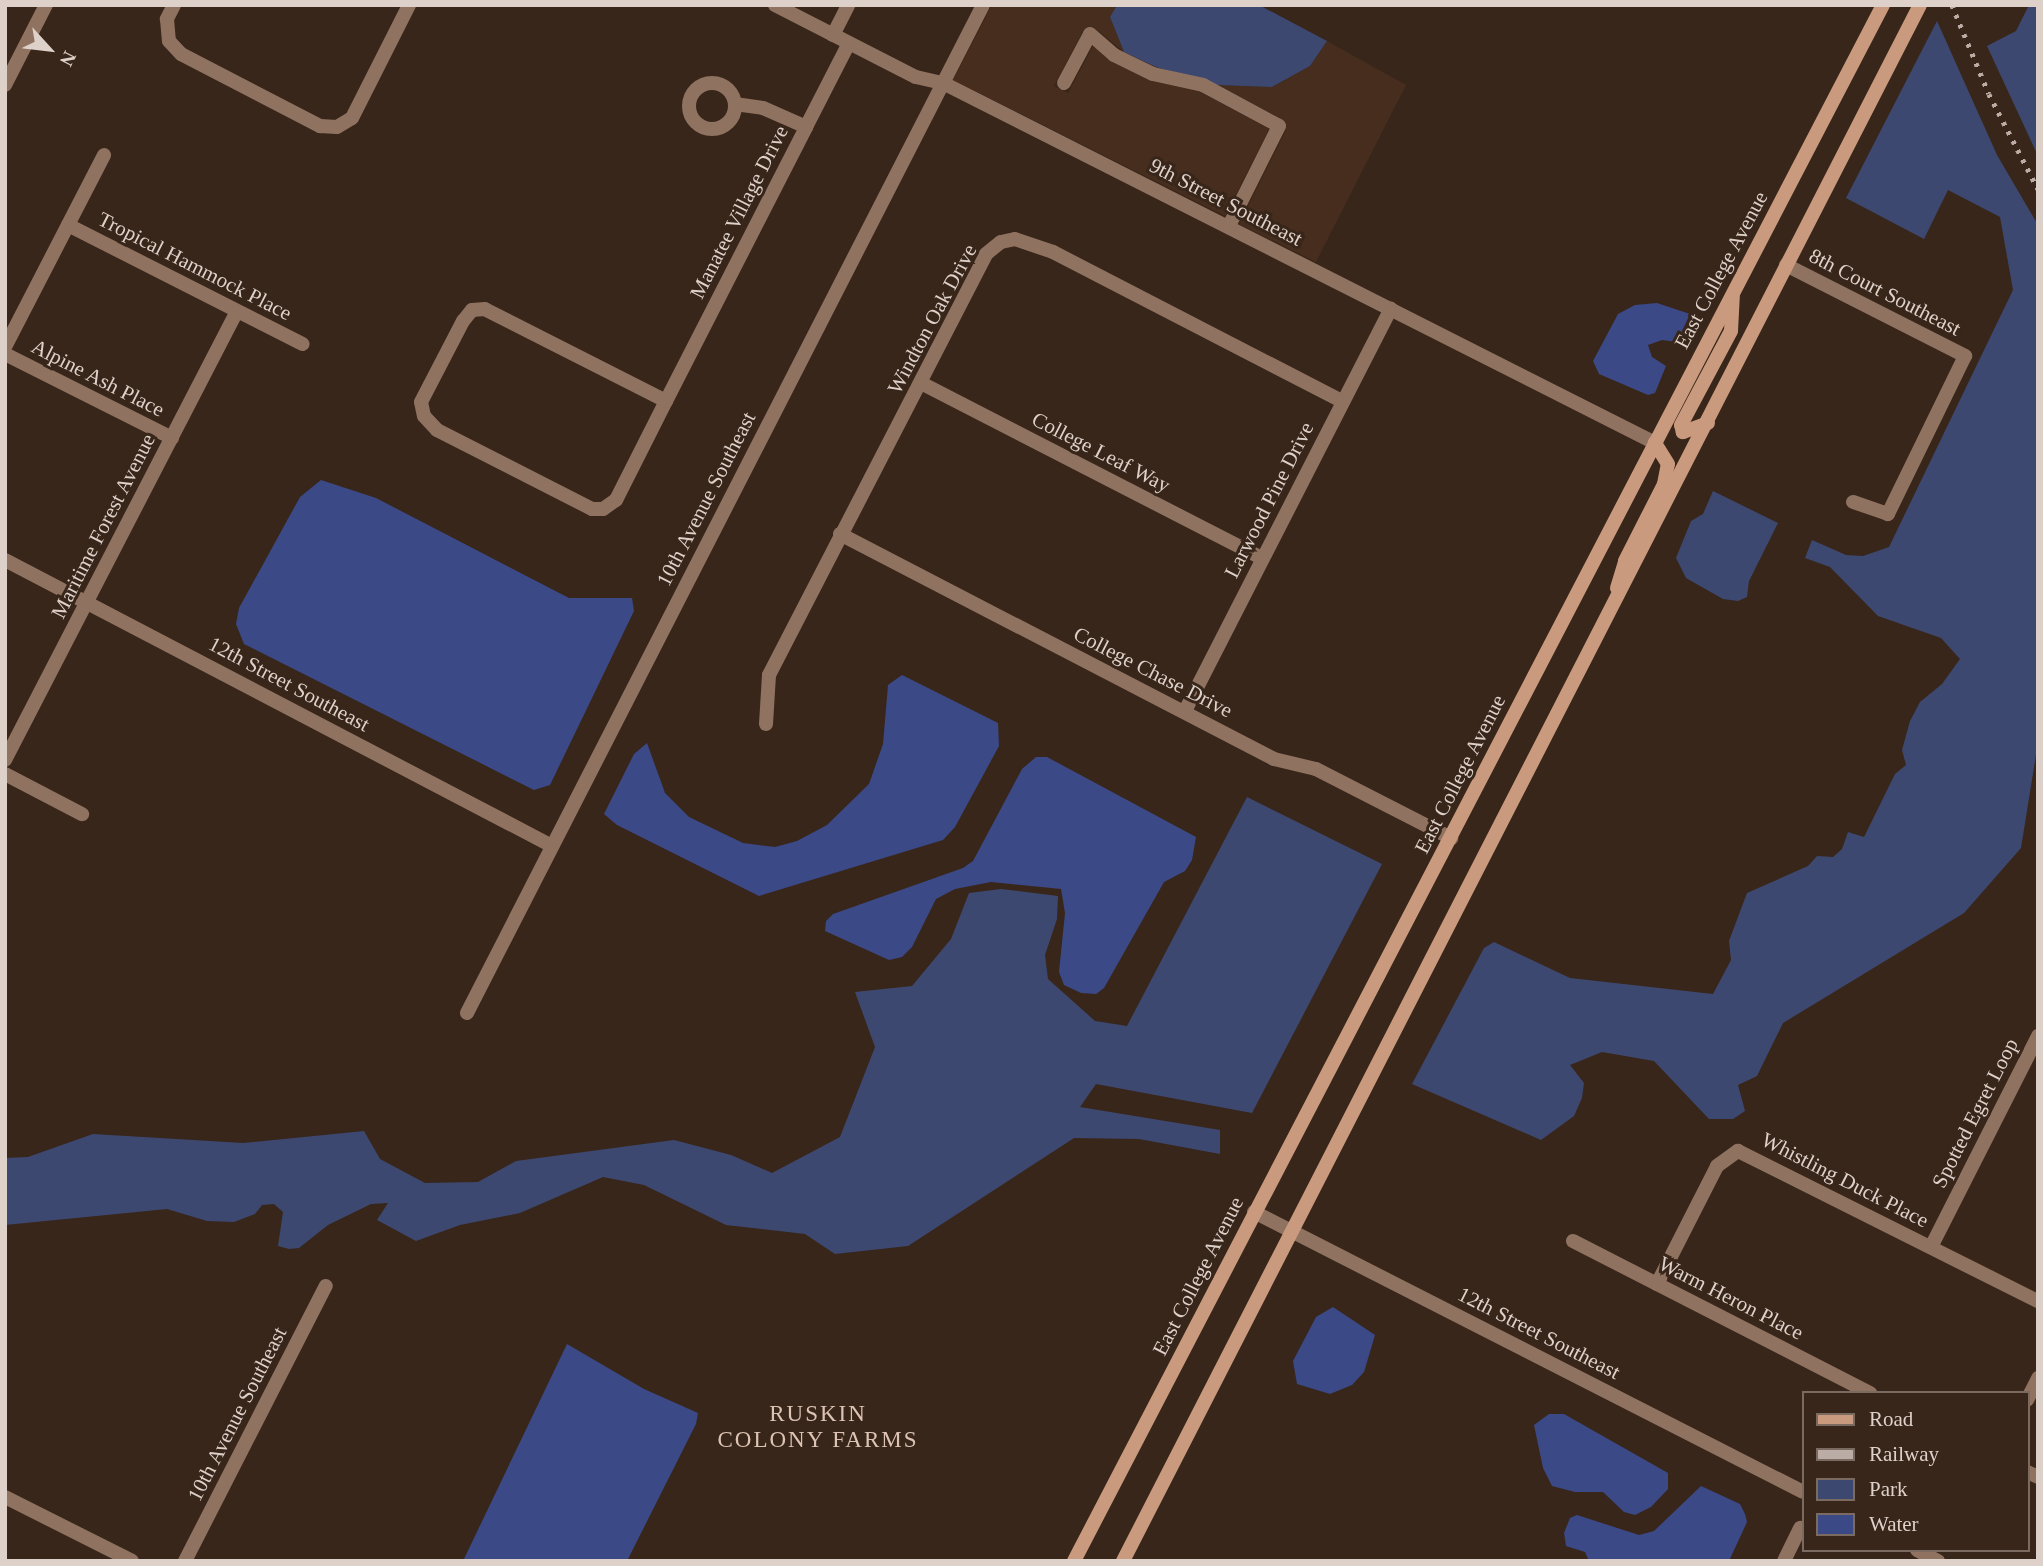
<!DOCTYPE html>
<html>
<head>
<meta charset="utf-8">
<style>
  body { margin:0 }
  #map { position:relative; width:2043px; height:1566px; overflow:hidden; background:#38261a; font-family:Georgia,serif }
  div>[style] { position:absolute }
  .built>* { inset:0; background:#462d1e }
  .green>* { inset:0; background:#3d4871 }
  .water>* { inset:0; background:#3b4987 }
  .minor>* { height:14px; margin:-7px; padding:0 7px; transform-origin:7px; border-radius:7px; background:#907260 }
  .minor>.ring { margin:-7px; padding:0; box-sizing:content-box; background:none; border:14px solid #907260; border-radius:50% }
  .tertiary>* { height:14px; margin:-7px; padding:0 7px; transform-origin:7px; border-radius:7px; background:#907260 }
  .secondary>* { height:14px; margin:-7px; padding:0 7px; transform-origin:7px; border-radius:7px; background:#ca9a7e }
  .rail>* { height:4.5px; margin-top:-2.25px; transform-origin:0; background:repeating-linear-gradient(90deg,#bbada5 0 3.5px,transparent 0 10.5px) }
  span { translate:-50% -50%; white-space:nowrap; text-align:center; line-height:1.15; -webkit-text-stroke:6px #38261a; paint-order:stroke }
  .street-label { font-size:21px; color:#ded1ca }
  .neighbourhood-label { font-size:23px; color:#dcc3b4; letter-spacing:2px }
  .frame { position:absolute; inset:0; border:7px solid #ded1ca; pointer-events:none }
  .legend { position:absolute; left:1802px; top:1391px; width:228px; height:161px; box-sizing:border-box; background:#38261a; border:2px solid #7a6a60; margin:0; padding:9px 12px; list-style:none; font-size:21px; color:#ded1ca }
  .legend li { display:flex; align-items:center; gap:14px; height:35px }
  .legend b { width:35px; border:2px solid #7a6a60 }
  .north { position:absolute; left:14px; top:14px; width:70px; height:70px; -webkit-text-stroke:5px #38261a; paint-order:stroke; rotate:117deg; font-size:19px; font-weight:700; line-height:28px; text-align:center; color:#ded1ca }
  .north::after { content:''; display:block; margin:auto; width:24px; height:32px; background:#ded1ca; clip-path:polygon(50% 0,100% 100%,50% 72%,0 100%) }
</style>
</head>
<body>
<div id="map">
  <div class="built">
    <i style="clip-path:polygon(992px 5px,1117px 5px,1110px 17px,1124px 52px,1096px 29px,1083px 31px,1054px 86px,1068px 93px,1093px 46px,1111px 61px,1150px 80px,1201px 92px,1269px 129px,1225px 216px,953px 80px)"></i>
    <i style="clip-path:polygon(1327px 41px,1406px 85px,1316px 262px,1239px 224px,1286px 130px,1283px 120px,1217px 85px,1273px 87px,1310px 66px)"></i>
  </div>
  <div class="green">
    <i style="clip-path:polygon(1117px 5px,1259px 5px,1327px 41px,1310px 66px,1272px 87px,1217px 85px,1156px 67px,1124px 52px,1110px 17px)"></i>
    <i style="clip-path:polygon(2029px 5px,2038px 5px,2038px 156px,1987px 46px,2016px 31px)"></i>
    <i style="clip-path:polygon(1937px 21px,1997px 155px,2038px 225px,2038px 742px,2021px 848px,1964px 913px,1783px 1023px,1757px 1076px,1738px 1085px,1745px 1111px,1733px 1119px,1709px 1119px,1654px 1061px,1602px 1052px,1570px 1065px,1584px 1083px,1582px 1098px,1574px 1116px,1541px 1140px,1412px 1084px,1484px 948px,1494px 942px,1570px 978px,1713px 994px,1731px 960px,1729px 941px,1747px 893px,1808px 866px,1817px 856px,1833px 857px,1842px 849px,1848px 832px,1864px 837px,1895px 774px,1906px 765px,1902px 750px,1910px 721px,1920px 702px,1942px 684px,1960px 659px,1941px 638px,1878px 616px,1830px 567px,1805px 558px,1812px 540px,1846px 555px,1863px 556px,1889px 547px,2013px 290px,2000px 217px,1948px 190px,1924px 239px,1846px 198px)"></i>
    <i style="clip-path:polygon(1713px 491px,1778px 523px,1749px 581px,1747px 597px,1738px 601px,1723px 599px,1686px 578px,1676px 558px,1691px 521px,1703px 514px)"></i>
    <i style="clip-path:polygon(1247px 797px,1382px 864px,1252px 1113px,1096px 1084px,1080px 1107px,1220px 1130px,1220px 1154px,1139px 1139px,1074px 1138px,908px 1246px,835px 1254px,805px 1234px,726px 1225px,644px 1185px,603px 1177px,520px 1213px,460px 1225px,416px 1241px,377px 1220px,388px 1203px,371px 1204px,328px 1225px,299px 1248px,289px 1249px,278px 1246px,283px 1212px,274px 1204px,262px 1205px,255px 1214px,234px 1222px,207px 1221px,167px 1209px,5px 1225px,5px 1158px,28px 1157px,93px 1134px,243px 1143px,364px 1131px,380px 1159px,425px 1183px,478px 1182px,516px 1161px,674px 1140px,731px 1155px,772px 1173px,840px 1137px,875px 1047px,855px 992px,912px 986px,951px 939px,969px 893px,1001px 889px,1058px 896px,1057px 919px,1045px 955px,1048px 979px,1095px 1021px,1127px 1026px)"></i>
  </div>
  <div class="water">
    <i style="clip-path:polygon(1657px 303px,1690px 314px,1677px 342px,1662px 340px,1648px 345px,1652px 357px,1666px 366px,1655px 393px,1648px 395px,1599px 374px,1593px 361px,1618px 314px,1635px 305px)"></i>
    <i style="clip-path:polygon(321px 480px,376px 498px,569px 598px,632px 598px,634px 611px,550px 785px,534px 790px,244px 644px,236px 624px,239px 608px,300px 497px)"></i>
    <i style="clip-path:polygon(902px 675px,998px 723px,999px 746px,955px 827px,943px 840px,759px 896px,617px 825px,604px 814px,634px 754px,647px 743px,665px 793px,689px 817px,743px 843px,775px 847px,797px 841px,827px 825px,869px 784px,883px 744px,888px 685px)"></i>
    <i style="clip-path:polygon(1036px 757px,1047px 757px,1196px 837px,1192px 860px,1185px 871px,1164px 882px,1104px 988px,1096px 994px,1081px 993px,1064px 985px,1059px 972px,1065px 913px,1061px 889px,991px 882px,955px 889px,936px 899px,912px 947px,902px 957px,889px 960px,825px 931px,826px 921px,833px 914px,963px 868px,973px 861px,1022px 769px)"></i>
    <i style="clip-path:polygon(1333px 1307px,1375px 1335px,1364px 1372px,1352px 1385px,1330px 1394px,1297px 1384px,1293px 1361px,1316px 1317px)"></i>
    <i style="clip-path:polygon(567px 1344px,644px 1389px,698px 1413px,696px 1424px,627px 1561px,463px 1561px)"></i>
    <i style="clip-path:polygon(1549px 1414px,1564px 1414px,1668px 1473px,1668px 1489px,1651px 1507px,1635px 1515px,1624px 1512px,1603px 1492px,1575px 1492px,1552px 1486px,1543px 1468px,1534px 1425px)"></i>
    <i style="clip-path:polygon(1701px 1486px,1740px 1504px,1745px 1514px,1747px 1522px,1729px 1561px,1589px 1561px,1585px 1552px,1566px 1546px,1564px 1533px,1570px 1518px,1577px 1515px,1639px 1535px,1654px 1531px)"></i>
  </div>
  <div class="minor">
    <i style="left:174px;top:5px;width:16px;rotate:117deg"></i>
    <i style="left:167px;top:19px;width:22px;rotate:85deg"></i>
    <i style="left:169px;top:41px;width:18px;rotate:47deg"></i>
    <i style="left:181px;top:54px;width:157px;rotate:27.4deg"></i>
    <i style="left:320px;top:126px;width:17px;rotate:3deg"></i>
    <i style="left:337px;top:127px;width:17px;rotate:-31deg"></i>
    <i style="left:352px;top:118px;width:127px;rotate:-63.2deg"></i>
    <i style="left:775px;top:5px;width:158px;rotate:27.1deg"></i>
    <i style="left:916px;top:77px;width:28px;rotate:13deg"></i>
    <i style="left:943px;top:83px;width:798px;rotate:26.82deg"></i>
    <i style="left:833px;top:35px;width:34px;rotate:-63deg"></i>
    <i class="ring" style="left:689px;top:83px;width:32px;height:32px"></i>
    <i style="left:1064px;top:83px;width:55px;rotate:-62deg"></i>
    <i style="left:1090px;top:34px;width:32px;rotate:41deg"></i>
    <i style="left:1114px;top:55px;width:43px;rotate:26deg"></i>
    <i style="left:1153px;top:74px;width:51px;rotate:12.4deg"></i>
    <i style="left:1203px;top:85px;width:86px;rotate:28.3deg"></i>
    <i style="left:1279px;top:126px;width:112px;rotate:116.6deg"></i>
    <i style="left:735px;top:104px;width:28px;rotate:8deg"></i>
    <i style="left:763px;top:108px;width:47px;rotate:23.8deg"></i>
    <i style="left:68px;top:225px;width:263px;rotate:26.9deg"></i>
    <i style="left:1786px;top:265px;width:201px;rotate:26.9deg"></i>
    <i style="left:1965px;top:356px;width:176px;rotate:116deg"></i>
    <i style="left:1888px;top:514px;width:37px;rotate:-161deg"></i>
    <i style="left:5px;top:347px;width:216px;rotate:-62.7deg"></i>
    <i style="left:5px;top:354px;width:187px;rotate:26.7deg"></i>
    <i style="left:921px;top:383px;width:383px;rotate:27.2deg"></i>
    <i style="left:666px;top:401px;width:203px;rotate:-153.1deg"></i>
    <i style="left:485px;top:309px;width:13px;rotate:176deg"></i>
    <i style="left:472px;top:310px;width:14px;rotate:129deg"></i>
    <i style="left:463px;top:321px;width:91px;rotate:117.4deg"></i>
    <i style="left:421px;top:402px;width:14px;rotate:78deg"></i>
    <i style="left:424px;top:416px;width:19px;rotate:47deg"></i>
    <i style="left:437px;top:430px;width:174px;rotate:27deg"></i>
    <i style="left:592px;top:509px;width:11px"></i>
    <i style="left:603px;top:509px;width:16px;rotate:-35deg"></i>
    <i style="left:616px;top:500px;width:111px;rotate:-63.2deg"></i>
    <i style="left:666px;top:401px;width:308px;rotate:-62.9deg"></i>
    <i style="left:806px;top:127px;width:94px;rotate:-62.9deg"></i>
    <i style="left:840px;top:534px;width:489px;rotate:27.4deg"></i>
    <i style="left:1274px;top:759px;width:43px;rotate:13.4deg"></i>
    <i style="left:1316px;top:769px;width:152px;rotate:27.1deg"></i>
    <i style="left:5px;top:560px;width:617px;rotate:27.6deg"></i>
    <i style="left:1185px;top:711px;width:452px;rotate:-62.9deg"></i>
    <i style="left:766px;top:724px;width:49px;rotate:-86.5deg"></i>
    <i style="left:769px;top:675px;width:474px;rotate:-62.7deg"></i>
    <i style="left:986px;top:254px;width:19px;rotate:-39deg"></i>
    <i style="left:1001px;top:242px;width:14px;rotate:-12deg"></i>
    <i style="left:1015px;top:239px;width:40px;rotate:18.9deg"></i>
    <i style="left:1053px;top:252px;width:326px;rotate:27.3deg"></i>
    <i style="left:5px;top:760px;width:505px;rotate:-62.67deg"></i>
    <i style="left:5px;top:774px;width:87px;rotate:27.5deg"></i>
    <i style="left:467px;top:1013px;width:1132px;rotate:-62.89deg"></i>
    <i style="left:1254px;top:1212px;width:616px;rotate:27.02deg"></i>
    <i style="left:1573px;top:1241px;width:334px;rotate:27.1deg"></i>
    <i style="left:1931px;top:1247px;width:237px;rotate:-63.1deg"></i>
    <i style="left:1657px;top:1284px;width:132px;rotate:-63deg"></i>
    <i style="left:1717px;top:1166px;width:26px;rotate:-36deg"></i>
    <i style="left:1738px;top:1151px;width:335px;rotate:26.6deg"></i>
    <i style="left:2027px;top:1400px;width:25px;rotate:-63deg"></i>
    <i style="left:2027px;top:1472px;width:12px;rotate:24deg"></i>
    <i style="left:5px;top:1497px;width:142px;rotate:26.7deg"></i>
    <i style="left:1917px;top:1550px;width:24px;rotate:28deg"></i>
    <i style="left:185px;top:1561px;width:309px;rotate:-62.9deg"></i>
    <i style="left:1784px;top:1561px;width:37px;rotate:-64deg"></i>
  </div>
  <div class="tertiary">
    <i style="left:5px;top:85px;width:90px;rotate:-62.9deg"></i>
  </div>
  <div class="secondary">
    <i style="left:1708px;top:423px;width:27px;rotate:160deg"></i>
    <i style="left:1683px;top:432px;width:7px;rotate:-106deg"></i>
    <i style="left:1681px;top:425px;width:106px;rotate:-62deg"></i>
    <i style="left:1731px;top:331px;width:34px;rotate:-87deg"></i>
    <i style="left:1617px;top:588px;width:28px;rotate:-73deg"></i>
    <i style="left:1625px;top:561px;width:86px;rotate:-63.1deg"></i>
    <i style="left:1664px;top:484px;width:20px;rotate:-79deg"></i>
    <i style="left:1668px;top:464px;width:25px;rotate:-122deg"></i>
    <i style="left:1074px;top:1561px;width:1754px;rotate:-62.53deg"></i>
    <i style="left:1123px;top:1561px;width:1748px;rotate:-62.88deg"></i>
  </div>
  <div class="rail">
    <i style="left:1952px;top:5px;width:96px;rotate:67.4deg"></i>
    <i style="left:1989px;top:94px;width:107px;rotate:62.7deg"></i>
  </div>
  <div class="street-label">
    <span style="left:1226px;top:202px;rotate:27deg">9th Street Southeast</span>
    <span style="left:739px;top:212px;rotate:-63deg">Manatee Village Drive</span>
    <span style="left:195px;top:266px;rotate:27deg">Tropical Hammock Place</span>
    <span style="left:1721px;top:270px;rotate:-62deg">East College Avenue</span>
    <span style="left:1885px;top:292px;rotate:27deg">8th Court Southeast</span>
    <span style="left:932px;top:319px;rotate:-62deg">Windton Oak Drive</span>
    <span style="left:98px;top:378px;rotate:27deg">Alpine Ash Place</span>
    <span style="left:1101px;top:452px;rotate:27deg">College Leaf Way</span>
    <span style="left:706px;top:499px;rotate:-63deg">10th Avenue Southeast</span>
    <span style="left:1269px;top:500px;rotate:-63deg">Larwood Pine Drive</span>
    <span style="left:103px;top:526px;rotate:-63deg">Maritime Forest Avenue</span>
    <span style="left:1153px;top:672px;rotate:27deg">College Chase Drive</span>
    <span style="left:289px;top:684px;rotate:28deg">12th Street Southeast</span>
    <span style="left:1460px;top:774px;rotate:-63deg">East College Avenue</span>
    <span style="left:1975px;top:1113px;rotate:-63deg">Spotted Egret Loop</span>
    <span style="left:1845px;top:1180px;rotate:27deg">Whistling Duck Place</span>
    <span style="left:1198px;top:1276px;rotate:-63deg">East College Avenue</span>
    <span style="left:1731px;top:1298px;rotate:27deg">Warm Heron Place</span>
    <span style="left:1539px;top:1333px;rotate:27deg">12th Street Southeast</span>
    <span style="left:237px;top:1414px;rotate:-63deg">10th Avenue Southeast</span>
  </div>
  <div class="neighbourhood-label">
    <span style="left:818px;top:1427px">RUSKIN<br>COLONY FARMS</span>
  </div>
  <div class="frame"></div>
  <ul class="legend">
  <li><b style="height:9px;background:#ca9a7e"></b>Road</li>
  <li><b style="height:9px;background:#bbada5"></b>Railway</li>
  <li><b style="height:19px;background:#3d4871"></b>Park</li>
  <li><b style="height:19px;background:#3b4987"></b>Water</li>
  </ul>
  <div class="north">N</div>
</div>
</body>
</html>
